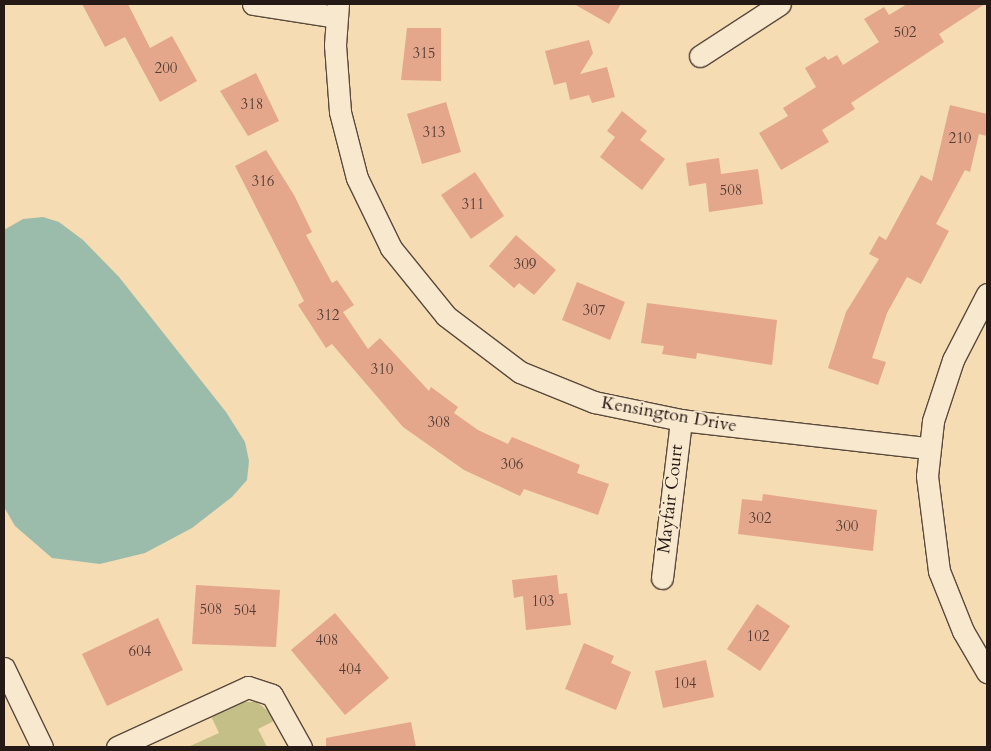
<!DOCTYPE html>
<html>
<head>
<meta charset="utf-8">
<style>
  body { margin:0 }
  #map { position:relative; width:991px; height:751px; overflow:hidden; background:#f5dcb2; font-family:Cardo,serif }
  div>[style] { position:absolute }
  .green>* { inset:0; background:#c4be87 }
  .water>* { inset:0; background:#9cbcab }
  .building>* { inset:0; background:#e4a78c }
  .roads { filter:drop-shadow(1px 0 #5a4a3d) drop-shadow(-1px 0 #5a4a3d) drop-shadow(0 1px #5a4a3d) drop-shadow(0 -1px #5a4a3d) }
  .minor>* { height:21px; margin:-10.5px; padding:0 10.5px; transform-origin:10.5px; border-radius:10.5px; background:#f8e8cd }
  span { translate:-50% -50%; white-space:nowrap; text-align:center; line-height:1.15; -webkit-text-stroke:4px #f8e8cd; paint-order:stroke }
  .number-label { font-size:15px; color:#563d34 }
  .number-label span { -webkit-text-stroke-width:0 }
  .street-label { font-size:18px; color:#261a16 }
  .frame { position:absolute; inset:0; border:5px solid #261a16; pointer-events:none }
</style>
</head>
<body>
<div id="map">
  <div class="green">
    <i style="clip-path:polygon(242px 702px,257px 702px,269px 712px,274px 721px,258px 729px,267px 747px,188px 747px,219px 733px,211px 716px)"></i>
  </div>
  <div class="water">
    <i style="clip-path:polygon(43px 217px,59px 222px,83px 240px,119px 277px,226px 412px,245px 442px,249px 461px,247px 480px,232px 497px,192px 528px,145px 553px,100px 564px,52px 558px,15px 526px,4px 507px,4px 230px,23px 219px)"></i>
  </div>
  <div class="building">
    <i style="clip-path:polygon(82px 4px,128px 4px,150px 48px,172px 36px,197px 81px,160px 102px,125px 37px,105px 47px)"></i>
    <i style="clip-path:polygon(574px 4px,621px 4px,609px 24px)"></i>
    <i style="clip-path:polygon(907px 4px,985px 4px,939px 34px,944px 42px,851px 103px,855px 109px,822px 130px,829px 142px,781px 170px,759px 133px,788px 116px,783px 108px,816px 87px,805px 68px,825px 56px,828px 60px,837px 55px,843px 65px,879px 42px,864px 19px,884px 7px,889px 15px)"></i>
    <i style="clip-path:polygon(407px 28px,441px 28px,441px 81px,401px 80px)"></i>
    <i style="clip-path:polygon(589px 40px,593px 53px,580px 74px,607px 67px,615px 97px,592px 103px,589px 95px,570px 100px,566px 82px,554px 85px,545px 51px)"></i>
    <i style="clip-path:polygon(256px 73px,279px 121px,248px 136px,220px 91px)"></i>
    <i style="clip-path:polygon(446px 102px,461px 152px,422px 164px,407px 114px)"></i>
    <i style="clip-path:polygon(950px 105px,987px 114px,987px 136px,979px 134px,970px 172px,965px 170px,936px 224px,949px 231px,921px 284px,907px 277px,887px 313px,872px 358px,886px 362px,878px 385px,828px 368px,846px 312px,879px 259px,869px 254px,879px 236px,886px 240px,921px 175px,932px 181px)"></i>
    <i style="clip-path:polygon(622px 111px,647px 131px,640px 140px,665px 159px,642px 190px,600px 157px,615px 137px,607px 131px)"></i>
    <i style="clip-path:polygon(266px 150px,294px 195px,312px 232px,306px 235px,332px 283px,337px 280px,354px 305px,343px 312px,368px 349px,380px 338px,429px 391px,431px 387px,458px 407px,454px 413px,478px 430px,508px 444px,512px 437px,580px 465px,577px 473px,609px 484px,598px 515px,524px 489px,520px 496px,464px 470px,403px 427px,332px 344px,326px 348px,298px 305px,304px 301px,235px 166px)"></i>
    <i style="clip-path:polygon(719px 158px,721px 174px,758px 169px,763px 204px,709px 212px,706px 183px,689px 186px,686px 163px)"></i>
    <i style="clip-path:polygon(475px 172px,504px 216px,471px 239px,441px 195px)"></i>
    <i style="clip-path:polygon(516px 235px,556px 270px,534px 295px,519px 283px,514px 288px,489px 266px)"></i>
    <i style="clip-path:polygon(577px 282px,625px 302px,610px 340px,562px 320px)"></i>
    <i style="clip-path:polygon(647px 303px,777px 320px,772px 365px,697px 353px,696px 359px,662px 354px,664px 346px,641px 343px)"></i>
    <i style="clip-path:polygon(763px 494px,877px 510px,873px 551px,738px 534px,742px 499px,762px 501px)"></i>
    <i style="clip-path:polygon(557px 575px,559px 594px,567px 593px,571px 625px,526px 630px,523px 596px,514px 598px,512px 580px)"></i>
    <i style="clip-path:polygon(196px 585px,280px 590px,276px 647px,192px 644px)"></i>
    <i style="clip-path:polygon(757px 604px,790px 626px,760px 671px,727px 649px)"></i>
    <i style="clip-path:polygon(335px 613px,389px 678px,345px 715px,291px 650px)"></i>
    <i style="clip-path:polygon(158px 618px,183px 670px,107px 706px,82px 654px)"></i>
    <i style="clip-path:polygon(584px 643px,614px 656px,611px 663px,631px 672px,616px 710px,565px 689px)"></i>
    <i style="clip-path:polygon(706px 660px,714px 697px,663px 708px,655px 671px)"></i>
    <i style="clip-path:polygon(411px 722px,416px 747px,326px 747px,326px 738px)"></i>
  </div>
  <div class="roads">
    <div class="minor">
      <i style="left:253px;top:4px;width:84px;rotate:8.9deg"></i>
      <i style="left:338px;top:4px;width:41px;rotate:94.2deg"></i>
      <i style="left:335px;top:45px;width:67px;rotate:85.7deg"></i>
      <i style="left:340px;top:112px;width:68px;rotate:75.6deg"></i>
      <i style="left:357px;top:178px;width:78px;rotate:64.1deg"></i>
      <i style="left:391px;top:248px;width:87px;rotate:51deg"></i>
      <i style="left:446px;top:316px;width:93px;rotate:37.1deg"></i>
      <i style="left:520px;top:372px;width:80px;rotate:22.1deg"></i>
      <i style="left:594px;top:402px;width:89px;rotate:11.7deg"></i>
      <i style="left:681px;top:420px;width:249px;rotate:6.5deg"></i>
      <i style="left:700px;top:56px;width:95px;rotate:-33deg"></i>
      <i style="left:987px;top:294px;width:74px;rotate:117.3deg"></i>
      <i style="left:953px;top:360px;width:64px;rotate:108.2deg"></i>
      <i style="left:933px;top:421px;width:55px;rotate:96.2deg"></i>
      <i style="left:927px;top:476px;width:96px;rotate:82.8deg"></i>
      <i style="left:939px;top:571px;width:65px;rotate:68.2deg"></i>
      <i style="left:963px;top:631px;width:48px;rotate:59.7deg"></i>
      <i style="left:662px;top:578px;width:159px;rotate:-83.1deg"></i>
      <i style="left:4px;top:668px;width:88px;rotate:64.3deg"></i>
      <i style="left:117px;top:747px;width:144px;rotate:-24.6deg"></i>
      <i style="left:248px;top:687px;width:25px;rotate:18deg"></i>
      <i style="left:272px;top:695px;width:60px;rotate:60.9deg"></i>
    </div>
  </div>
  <div class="number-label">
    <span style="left:905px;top:33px">502</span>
    <span style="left:424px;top:54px">315</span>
    <span style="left:166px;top:69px">200</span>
    <span style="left:252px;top:105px">318</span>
    <span style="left:434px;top:133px">313</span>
    <span style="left:960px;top:139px">210</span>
    <span style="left:263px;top:182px">316</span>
    <span style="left:731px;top:191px">508</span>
    <span style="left:473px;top:205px">311</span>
    <span style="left:525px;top:265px">309</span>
    <span style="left:594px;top:311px">307</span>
    <span style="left:328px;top:316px">312</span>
    <span style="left:382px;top:370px">310</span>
    <span style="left:439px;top:423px">308</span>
    <span style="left:512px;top:465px">306</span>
    <span style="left:760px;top:519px">302</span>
    <span style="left:847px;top:527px">300</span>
    <span style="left:543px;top:602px">103</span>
    <span style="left:211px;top:610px">508</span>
    <span style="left:245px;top:611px">504</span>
    <span style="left:758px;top:637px">102</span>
    <span style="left:327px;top:641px">408</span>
    <span style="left:140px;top:652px">604</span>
    <span style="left:350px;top:670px">404</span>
    <span style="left:685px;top:684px">104</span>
  </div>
  <div class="street-label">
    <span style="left:669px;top:415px;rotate:10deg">Kensington Drive</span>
    <span style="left:671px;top:499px;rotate:-83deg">Mayfair Court</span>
  </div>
  <div class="frame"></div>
</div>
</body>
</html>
